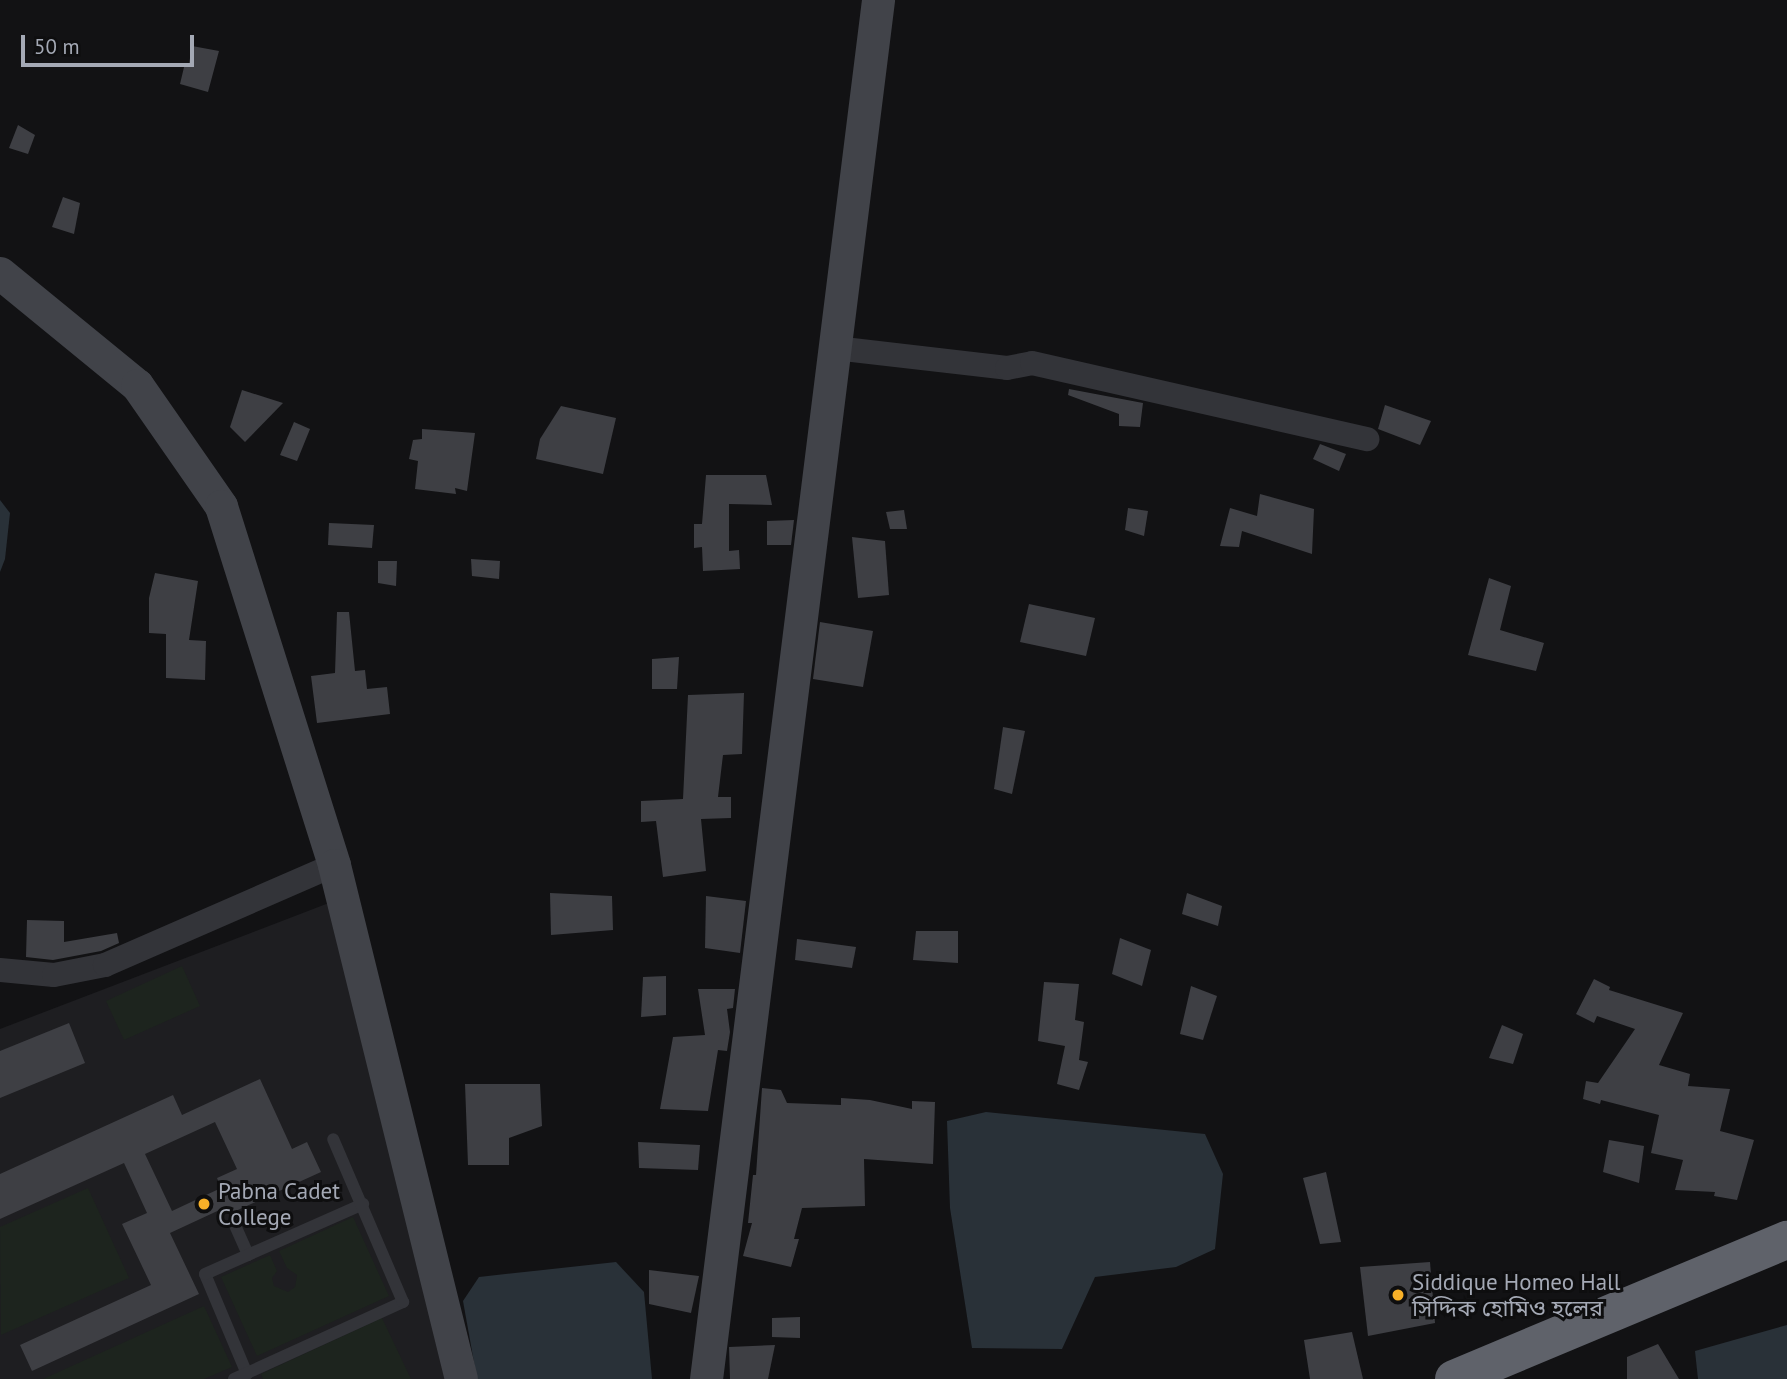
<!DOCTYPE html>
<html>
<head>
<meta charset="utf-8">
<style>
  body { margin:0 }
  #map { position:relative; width:1787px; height:1379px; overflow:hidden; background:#121214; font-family:"PT Sans","Noto Sans Bengali",sans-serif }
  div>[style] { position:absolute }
  .built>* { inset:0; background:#1e1e21 }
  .green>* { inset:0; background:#1d241e }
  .water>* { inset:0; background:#293138 }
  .building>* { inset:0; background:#3e3f44 }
  .lane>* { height:12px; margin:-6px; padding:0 6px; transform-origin:6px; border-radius:6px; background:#333439 }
  .street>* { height:24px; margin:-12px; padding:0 12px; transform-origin:12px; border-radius:12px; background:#333439 }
  .secondary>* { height:33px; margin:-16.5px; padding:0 16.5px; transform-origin:16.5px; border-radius:16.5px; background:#414349 }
  .highway>* { height:38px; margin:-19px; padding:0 19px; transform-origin:19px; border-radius:19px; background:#5f626a }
  .dots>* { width:19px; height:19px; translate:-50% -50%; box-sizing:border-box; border:4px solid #0e0e0f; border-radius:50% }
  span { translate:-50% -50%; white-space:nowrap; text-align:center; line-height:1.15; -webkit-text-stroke:6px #0e0e0f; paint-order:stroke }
  .poi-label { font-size:23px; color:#a4a9b5 }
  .left { translate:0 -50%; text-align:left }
  .scale { position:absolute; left:21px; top:35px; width:173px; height:32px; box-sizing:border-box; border:4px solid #a4a9b5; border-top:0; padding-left:9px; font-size:21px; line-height:24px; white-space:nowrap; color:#a4a9b5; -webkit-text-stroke:5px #0e0e0f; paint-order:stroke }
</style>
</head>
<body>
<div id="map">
  <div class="built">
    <i style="clip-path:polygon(334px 901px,452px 1379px,0 1379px,0 1029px)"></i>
  </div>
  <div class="green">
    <i style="clip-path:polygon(182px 966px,200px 1006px,124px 1040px,106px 1001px)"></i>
    <i style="clip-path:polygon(88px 1188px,129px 1278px,1px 1335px,0 1227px)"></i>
    <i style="clip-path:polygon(353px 1217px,389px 1296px,257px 1356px,221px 1277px,270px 1255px,277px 1271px,272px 1278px,274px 1286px,288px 1292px,295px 1287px,297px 1275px,287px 1268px,279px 1251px)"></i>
    <i style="clip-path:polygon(204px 1306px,232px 1367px,204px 1379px,43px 1379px)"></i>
    <i style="clip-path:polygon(382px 1318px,411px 1379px,263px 1379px,261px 1374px)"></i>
  </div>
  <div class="water">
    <i style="clip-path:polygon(0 500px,10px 513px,5px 559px,0 572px)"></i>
    <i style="clip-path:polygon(986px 1112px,1205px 1134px,1223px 1174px,1215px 1249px,1176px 1267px,1095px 1277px,1062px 1349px,972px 1348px,950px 1208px,947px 1121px)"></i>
    <i style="clip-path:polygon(616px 1262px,644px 1292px,652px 1379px,477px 1379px,463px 1301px,479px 1277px)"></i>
    <i style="clip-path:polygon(1787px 1325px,1787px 1379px,1698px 1379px,1695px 1351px)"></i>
  </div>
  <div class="building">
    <i style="clip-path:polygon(192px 46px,219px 51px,208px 92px,180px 84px,185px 63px,189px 64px)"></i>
    <i style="clip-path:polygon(18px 125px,35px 135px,28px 154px,9px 148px)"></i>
    <i style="clip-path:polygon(63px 197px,80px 203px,74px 234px,52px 227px)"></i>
    <i style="clip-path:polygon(1069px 389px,1143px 403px,1140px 427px,1119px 426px,1119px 414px,1068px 395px)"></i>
    <i style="clip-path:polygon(242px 390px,283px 403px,245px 442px,230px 427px)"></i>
    <i style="clip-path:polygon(1385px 405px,1431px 421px,1420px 445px,1378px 429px)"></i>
    <i style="clip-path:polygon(561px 406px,616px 418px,603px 474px,536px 459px,540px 439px)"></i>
    <i style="clip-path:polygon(294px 422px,310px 429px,297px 461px,280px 455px)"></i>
    <i style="clip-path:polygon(422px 429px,475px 433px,467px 491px,455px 488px,456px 494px,415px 489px,418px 461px,409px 459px,413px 440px,422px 439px)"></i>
    <i style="clip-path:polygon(1320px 444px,1346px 454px,1339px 471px,1313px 459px)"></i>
    <i style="clip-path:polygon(706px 475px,766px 475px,772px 505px,729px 504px,729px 551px,739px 550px,740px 569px,703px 571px,702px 547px,694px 548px,694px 524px,702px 524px)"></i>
    <i style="clip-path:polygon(1260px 494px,1314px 509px,1312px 554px,1242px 531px,1239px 547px,1220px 546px,1230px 508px,1257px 516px)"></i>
    <i style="clip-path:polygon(1128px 508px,1148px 511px,1144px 536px,1125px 530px)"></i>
    <i style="clip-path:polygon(904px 510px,907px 529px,890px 529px,886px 512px)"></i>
    <i style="clip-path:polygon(794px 520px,791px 545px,767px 545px,767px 521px)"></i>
    <i style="clip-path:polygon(329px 523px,374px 525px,372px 548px,328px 545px)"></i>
    <i style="clip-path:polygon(852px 537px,885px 541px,889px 595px,858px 598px)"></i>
    <i style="clip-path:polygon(471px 559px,500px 561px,499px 579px,472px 576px)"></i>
    <i style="clip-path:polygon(378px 561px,397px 561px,396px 586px,378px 583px)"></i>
    <i style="clip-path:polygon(155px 573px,198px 581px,189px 640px,206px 641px,205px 680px,166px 678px,166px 634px,149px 633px,149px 598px)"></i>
    <i style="clip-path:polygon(1489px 578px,1511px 586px,1500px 630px,1544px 643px,1536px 671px,1468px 655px)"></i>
    <i style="clip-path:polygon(1029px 604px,1095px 618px,1086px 656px,1020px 642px)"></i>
    <i style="clip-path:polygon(337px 612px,349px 612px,355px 671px,365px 670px,367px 689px,387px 687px,390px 714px,317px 723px,311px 676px,335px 673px)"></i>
    <i style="clip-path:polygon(820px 622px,873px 631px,863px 687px,813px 679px)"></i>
    <i style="clip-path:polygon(679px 657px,677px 689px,652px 689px,652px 659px)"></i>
    <i style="clip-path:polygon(744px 693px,742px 754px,723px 755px,718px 797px,731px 797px,731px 818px,701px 819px,706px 871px,663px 877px,656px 821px,641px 822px,641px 801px,683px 799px,688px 695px)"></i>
    <i style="clip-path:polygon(1003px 727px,1025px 731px,1012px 794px,994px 789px)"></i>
    <i style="clip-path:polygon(550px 893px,612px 896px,613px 930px,551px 935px)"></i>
    <i style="clip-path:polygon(1187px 893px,1222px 906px,1218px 926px,1182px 914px)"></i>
    <i style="clip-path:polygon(706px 896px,746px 901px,740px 953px,705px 948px)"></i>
    <i style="clip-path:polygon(27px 920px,64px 921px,64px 942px,117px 933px,119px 943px,101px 951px,53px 960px,26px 957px)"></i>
    <i style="clip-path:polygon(916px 931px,958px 931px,958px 963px,913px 960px)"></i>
    <i style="clip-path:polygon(1120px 938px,1151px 950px,1142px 986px,1112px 974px)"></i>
    <i style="clip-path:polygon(797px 939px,856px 947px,852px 968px,795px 960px)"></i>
    <i style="clip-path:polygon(666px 976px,666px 1015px,641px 1017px,643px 977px)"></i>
    <i style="clip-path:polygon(1594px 979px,1610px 987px,1609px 990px,1683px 1013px,1659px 1065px,1690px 1074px,1688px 1086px,1730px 1089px,1720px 1131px,1754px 1140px,1737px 1200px,1714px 1196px,1715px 1192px,1675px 1190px,1683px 1160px,1651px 1153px,1659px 1115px,1601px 1100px,1600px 1104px,1583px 1099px,1586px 1081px,1598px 1083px,1635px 1029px,1597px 1016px,1594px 1023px,1576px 1014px)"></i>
    <i style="clip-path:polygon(1044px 982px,1079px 984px,1075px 1020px,1084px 1022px,1079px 1060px,1088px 1062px,1079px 1090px,1057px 1084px,1065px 1046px,1038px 1041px)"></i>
    <i style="clip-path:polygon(1191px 986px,1217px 996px,1203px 1040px,1180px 1034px)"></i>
    <i style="clip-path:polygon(698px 989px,735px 989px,733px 1008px,727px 1009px,730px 1032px,727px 1051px,718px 1050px,708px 1111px,660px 1109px,673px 1037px,705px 1035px)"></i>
    <i style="clip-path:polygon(69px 1023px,85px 1063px,0 1098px,0 1051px)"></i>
    <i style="clip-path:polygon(1502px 1025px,1523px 1034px,1513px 1064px,1489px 1058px)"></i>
    <i style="clip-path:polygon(evenodd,260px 1079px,292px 1149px,307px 1142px,321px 1172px,229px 1214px,226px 1207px,170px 1233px,199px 1294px,32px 1371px,20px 1345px,151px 1285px,122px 1224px,147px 1213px,124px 1163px,0 1219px,0 1174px,173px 1095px,182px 1115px,260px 1079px,215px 1122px,237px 1169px,217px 1178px,221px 1188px,172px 1211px,145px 1154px,215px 1122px)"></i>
    <i style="clip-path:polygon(465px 1084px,540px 1084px,542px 1126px,509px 1138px,509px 1165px,468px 1165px)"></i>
    <i style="clip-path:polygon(762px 1088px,781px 1090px,787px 1103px,841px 1105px,841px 1098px,870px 1100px,912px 1109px,912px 1101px,935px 1102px,933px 1164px,864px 1159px,865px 1206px,802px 1208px,794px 1239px,799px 1239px,791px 1267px,743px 1256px,752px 1223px,748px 1223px,753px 1175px,756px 1175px)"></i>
    <i style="clip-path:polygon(1609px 1140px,1644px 1146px,1639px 1183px,1603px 1172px)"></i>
    <i style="clip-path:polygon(638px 1142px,700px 1145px,698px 1170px,639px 1168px)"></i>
    <i style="clip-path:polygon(1326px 1172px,1341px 1242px,1320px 1244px,1303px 1178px)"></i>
    <i style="clip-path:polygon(1430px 1262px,1435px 1323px,1368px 1336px,1360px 1267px)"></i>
    <i style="clip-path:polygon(649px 1270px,699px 1276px,691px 1313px,649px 1304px)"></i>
    <i style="clip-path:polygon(800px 1317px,800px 1338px,772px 1337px,772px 1318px)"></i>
    <i style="clip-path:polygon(1352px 1332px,1363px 1379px,1310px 1379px,1304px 1340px)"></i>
    <i style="clip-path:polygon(1658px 1344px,1679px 1379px,1627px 1379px,1627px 1357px)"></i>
    <i style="clip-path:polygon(775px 1345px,768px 1379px,730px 1379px,729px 1347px)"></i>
  </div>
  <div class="lane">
    <i style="left:234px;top:1223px;width:35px;rotate:66deg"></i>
    <i style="left:247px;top:1374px;width:108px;rotate:-112.8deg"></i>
    <i style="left:205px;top:1274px;width:173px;rotate:-23.9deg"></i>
    <i style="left:234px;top:1379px;width:186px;rotate:-24.5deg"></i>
    <i style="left:403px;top:1302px;width:177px;rotate:-113.2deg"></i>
  </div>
  <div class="street">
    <i style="left:835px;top:348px;width:173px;rotate:6.6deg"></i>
    <i style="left:1007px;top:368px;width:25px;rotate:-11deg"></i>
    <i style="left:1032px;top:363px;width:344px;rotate:12.8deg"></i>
    <i style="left:0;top:970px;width:54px;rotate:5.3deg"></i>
    <i style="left:54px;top:975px;width:52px;rotate:-11.1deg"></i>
    <i style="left:105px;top:965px;width:250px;rotate:-23.6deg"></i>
  </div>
  <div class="secondary">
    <i style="left:0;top:273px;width:177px;rotate:39.3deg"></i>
    <i style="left:137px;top:385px;width:147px;rotate:55.2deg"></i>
    <i style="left:221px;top:506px;width:376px;rotate:72.5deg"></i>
    <i style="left:334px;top:865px;width:529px;rotate:76.12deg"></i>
    <i style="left:706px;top:1379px;width:1390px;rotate:-82.89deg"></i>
  </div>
  <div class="highway">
    <i style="left:1454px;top:1379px;width:361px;rotate:-22.7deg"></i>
  </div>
  <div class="dots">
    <i style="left:204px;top:1204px;background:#f7b028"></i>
    <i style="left:1398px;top:1295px;background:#f7b028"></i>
  </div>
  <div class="poi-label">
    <span class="left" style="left:218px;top:1204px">Pabna Cadet<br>College</span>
    <span class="left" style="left:1412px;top:1295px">Siddique Homeo Hall<br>সিদ্দিক হোমিও হলের</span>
  </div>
  <div class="scale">50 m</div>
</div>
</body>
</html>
